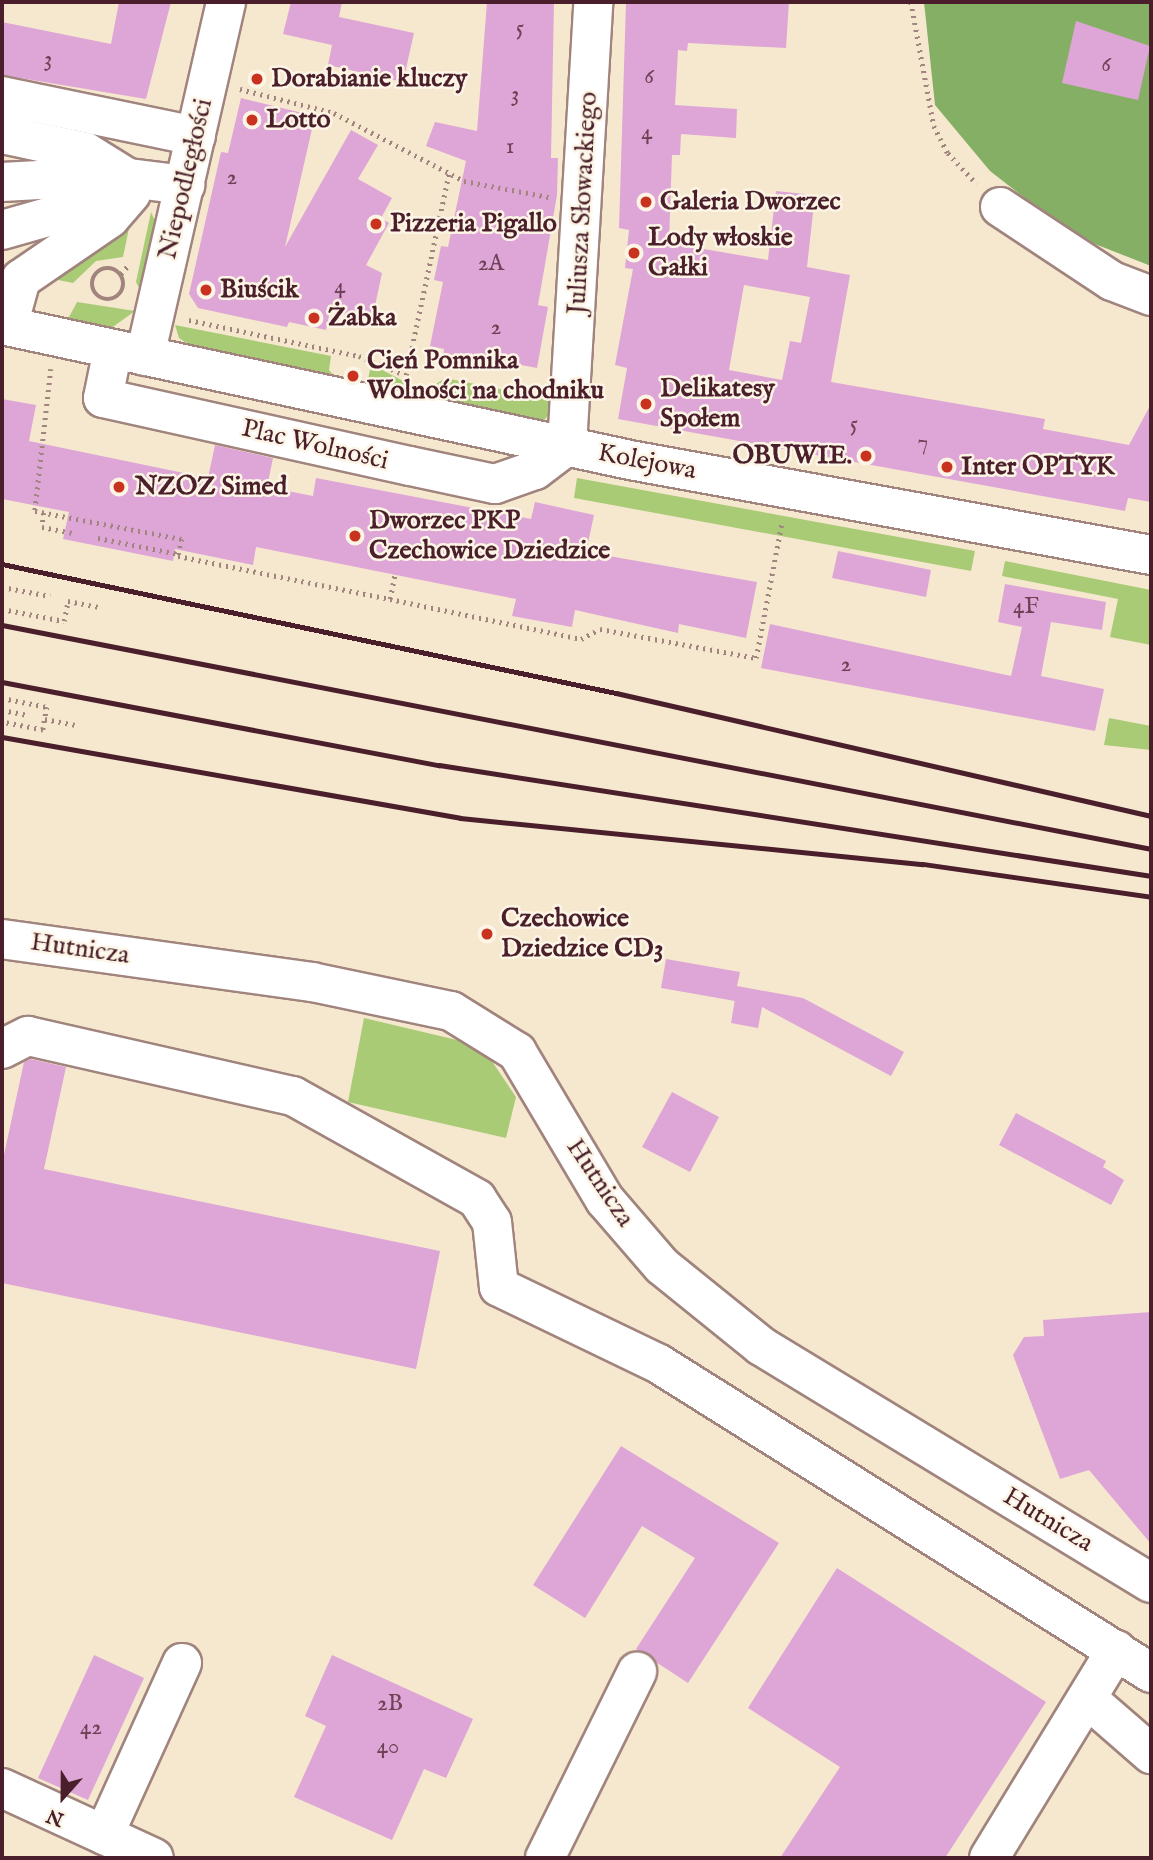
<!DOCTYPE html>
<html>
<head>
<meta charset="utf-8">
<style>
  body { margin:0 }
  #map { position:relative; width:1153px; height:1860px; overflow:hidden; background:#f6e8cf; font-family:"IM FELL English",serif }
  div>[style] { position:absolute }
  .green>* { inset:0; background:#a9cb75 }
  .forest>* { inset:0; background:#86af66 }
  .building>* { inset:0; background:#dea6d6 }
  .path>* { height:4.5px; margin-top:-2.25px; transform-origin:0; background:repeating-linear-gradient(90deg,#a0847d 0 2px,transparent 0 7px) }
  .path>.ring { margin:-2.25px; padding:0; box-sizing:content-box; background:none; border:4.5px solid #a0847d; border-radius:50% }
  .roads { filter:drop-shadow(2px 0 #a0847d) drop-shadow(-2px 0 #a0847d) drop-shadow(0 2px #a0847d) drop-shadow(0 -2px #a0847d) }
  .minor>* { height:38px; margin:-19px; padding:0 19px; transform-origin:19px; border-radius:19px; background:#fff }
  .rail>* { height:5px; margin:-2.5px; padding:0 2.5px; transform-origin:2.5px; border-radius:2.5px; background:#4a1f2b }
  .dots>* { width:19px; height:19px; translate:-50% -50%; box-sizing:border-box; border:4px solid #fcf5e5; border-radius:50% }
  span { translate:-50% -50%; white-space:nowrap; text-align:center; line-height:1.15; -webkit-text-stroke:5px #fcf5e5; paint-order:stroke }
  .number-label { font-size:23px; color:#6f4156 }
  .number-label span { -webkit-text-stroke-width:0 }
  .poi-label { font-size:26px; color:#4a1f2b; font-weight:700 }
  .left { translate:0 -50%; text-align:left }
  .right { translate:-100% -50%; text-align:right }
  .street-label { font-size:26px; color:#4a1f2b }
  .frame { position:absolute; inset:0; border:4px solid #4a1f2b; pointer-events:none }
  .north { position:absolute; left:28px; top:1762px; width:70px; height:70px; -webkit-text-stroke:5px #fcf5e5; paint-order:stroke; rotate:201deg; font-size:19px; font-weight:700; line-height:28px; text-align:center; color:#4a1f2b }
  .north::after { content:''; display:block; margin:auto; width:24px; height:32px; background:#4a1f2b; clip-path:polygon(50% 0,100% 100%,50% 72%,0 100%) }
</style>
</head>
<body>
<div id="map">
  <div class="green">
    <i style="clip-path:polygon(151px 212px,156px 223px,140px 290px,136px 282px)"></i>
    <i style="clip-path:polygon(131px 219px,123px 257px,96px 261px,73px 283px,43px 277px)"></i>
    <i style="clip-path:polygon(77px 302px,135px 311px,110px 329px,68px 319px)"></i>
    <i style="clip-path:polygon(175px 325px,331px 356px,329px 370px,337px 379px,197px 350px,179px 338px)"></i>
    <i style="clip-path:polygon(371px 364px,405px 382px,412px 395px,367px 385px)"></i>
    <i style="clip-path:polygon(445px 378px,559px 401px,542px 423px,434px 400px,436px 384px)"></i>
    <i style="clip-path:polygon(577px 478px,975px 551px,971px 571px,574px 498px)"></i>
    <i style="clip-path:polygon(1005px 561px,1151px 590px,1151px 645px,1110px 637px,1118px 599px,1002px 576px)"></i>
    <i style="clip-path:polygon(1109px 718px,1151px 726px,1151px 750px,1104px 745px)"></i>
    <i style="clip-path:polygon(364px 1018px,457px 1040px,491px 1060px,516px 1097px,506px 1138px,348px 1102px)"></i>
  </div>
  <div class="forest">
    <i style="clip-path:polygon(924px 2px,1151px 2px,1151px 266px,1072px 235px,990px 171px,935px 105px)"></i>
  </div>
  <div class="building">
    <i style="clip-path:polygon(119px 2px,171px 2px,146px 99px,2px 75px,2px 22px,111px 44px)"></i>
    <i style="clip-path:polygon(291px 2px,342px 2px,339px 17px,414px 33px,403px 82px,328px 65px,332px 45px,283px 34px)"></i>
    <i style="clip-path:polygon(487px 2px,554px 2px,551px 158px,558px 158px,557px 195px,538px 305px,548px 307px,537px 368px,469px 355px,468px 362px,443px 357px,444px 349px,430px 346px,443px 282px,434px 280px,441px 246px,448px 247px,466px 161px,426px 146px,435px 122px,477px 131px)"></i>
    <i style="clip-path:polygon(evenodd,626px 2px,789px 2px,786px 48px,688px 43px,687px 51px,678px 50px,675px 105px,737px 109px,736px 138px,681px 134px,680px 155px,672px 155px,669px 243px,768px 260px,776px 191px,815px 195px,807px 267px,850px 275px,831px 382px,1045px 419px,1043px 429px,1129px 445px,1151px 404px,1151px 502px,1128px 498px,1125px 511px,618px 419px,627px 368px,615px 365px,633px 269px,625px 268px,629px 230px,619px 228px,626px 2px,744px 285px,810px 297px,801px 343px,790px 341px,782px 380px,729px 370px,744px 285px)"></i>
    <i style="clip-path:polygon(1076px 21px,1150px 46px,1138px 100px,1062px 83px)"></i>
    <i style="clip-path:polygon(241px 98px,315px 116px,285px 247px,351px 130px,378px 145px,358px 179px,392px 198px,381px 218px,389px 223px,366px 265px,382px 273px,372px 320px,330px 311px,326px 330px,289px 322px,287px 327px,198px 308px,189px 294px,221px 152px,228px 153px)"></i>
    <i style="clip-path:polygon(2px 399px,36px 405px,29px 441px,208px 478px,215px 445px,273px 458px,267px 487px,313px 496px,316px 478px,531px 519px,535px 502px,594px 515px,586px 552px,757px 582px,746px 638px,679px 624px,678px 633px,575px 610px,572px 627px,512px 616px,516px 599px,256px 547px,253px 565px,175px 549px,173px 561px,63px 539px,69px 512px,2px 499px)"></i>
    <i style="clip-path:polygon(838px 551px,931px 570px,926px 597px,832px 578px)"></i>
    <i style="clip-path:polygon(1005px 584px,1106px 602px,1102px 630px,1051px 622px,1041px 676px,1104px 689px,1095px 731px,761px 668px,770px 624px,1011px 676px,1022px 627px,998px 622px)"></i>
    <i style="clip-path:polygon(666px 959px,740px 972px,737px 986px,803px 998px,904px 1052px,891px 1076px,762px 1007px,758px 1028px,731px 1023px,736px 993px,735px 1001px,661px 988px)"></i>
    <i style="clip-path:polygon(31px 1059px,66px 1067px,44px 1169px,440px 1251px,416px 1369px,2px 1283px,2px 1164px,24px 1062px)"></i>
    <i style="clip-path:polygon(672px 1092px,719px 1117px,690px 1172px,642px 1147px)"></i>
    <i style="clip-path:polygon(1016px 1113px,1106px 1161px,1103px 1167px,1124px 1180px,1111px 1205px,999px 1145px)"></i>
    <i style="clip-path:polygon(1151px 1312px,1151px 1544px,1089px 1470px,1060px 1479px,1013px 1355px,1024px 1337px,1044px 1336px,1043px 1320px)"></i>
    <i style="clip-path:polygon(621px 1446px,779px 1543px,688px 1683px,636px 1649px,695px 1558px,642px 1526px,585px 1618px,533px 1585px)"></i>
    <i style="clip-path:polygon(837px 1568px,1046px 1702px,945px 1858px,780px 1858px,840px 1767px,748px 1708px)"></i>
    <i style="clip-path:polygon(94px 1655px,144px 1678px,88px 1800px,38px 1778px)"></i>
    <i style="clip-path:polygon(332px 1655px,473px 1719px,446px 1778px,424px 1769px,392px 1840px,294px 1797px,326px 1726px,305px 1716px)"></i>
  </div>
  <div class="path">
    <i style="left:911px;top:2px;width:126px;rotate:79.5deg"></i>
    <i style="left:934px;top:126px;width:30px;rotate:63deg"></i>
    <i style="left:948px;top:153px;width:42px;rotate:46.9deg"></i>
    <i style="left:240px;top:89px;width:97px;rotate:14.3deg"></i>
    <i style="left:334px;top:113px;width:147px;rotate:27.6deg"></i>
    <i style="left:464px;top:181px;width:86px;rotate:10.7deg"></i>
    <i class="ring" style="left:92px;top:268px;width:27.5px;height:27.5px"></i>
    <i style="left:121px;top:274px;width:13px;rotate:-51deg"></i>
    <i style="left:189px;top:320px;width:174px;rotate:12deg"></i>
    <i style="left:359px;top:356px;width:48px;rotate:22.2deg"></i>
    <i style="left:51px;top:369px;width:143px;rotate:96.4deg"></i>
    <i style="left:35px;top:511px;width:150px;rotate:10.8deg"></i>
    <i style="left:182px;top:539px;width:17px;rotate:103deg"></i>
    <i style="left:178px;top:556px;width:216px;rotate:11.5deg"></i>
    <i style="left:390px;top:599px;width:26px;rotate:-79deg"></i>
    <i style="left:406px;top:375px;width:207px;rotate:-78deg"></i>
    <i style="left:44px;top:513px;width:14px;rotate:98deg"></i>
    <i style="left:42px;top:527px;width:31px;rotate:11deg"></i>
    <i style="left:98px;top:538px;width:83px;rotate:11.2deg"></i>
    <i style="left:2px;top:587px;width:49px;rotate:10.6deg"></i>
    <i style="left:390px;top:599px;width:195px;rotate:11.8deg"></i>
    <i style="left:581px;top:639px;width:21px;rotate:-28deg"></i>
    <i style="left:600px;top:629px;width:159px;rotate:10.5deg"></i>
    <i style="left:756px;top:658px;width:138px;rotate:-79.2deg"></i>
    <i style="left:2px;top:609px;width:63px;rotate:11deg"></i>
    <i style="left:64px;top:621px;width:20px;rotate:-79deg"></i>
    <i style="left:68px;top:601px;width:32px;rotate:11deg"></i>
    <i style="left:2px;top:698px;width:46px;rotate:11.3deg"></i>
    <i style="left:47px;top:707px;width:23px;rotate:100deg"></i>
    <i style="left:43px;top:730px;width:42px;rotate:-169deg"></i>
    <i style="left:2px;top:710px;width:25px;rotate:11deg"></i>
    <i style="left:45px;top:719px;width:32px;rotate:11deg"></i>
  </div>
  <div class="roads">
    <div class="minor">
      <i style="left:2px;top:96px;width:198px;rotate:11.7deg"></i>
      <i style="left:2px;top:134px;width:86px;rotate:12.1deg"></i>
      <i style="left:86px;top:152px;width:47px;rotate:32deg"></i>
      <i style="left:2px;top:182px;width:111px;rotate:-3.1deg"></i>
      <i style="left:113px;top:176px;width:73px;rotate:7.1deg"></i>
      <i style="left:1000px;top:207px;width:134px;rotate:33.5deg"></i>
      <i style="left:1112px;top:281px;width:42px;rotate:21deg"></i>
      <i style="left:2px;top:230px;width:128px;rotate:-15.9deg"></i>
      <i style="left:2px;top:325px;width:642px;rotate:12.13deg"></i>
      <i style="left:630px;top:460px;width:530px;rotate:10.33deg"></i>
      <i style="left:8px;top:326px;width:49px;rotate:-74.5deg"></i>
      <i style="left:21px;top:279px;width:108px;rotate:-34.4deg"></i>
      <i style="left:110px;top:218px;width:32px;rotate:-49deg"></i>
      <i style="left:113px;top:349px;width:50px;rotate:101.5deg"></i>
      <i style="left:103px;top:398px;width:314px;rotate:12.5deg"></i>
      <i style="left:410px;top:466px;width:87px;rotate:12deg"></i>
      <i style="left:495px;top:484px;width:42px;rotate:-19.3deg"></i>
      <i style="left:535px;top:470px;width:40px;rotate:-37deg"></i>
      <i style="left:145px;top:356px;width:363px;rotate:-77.1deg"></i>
      <i style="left:567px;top:446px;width:445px;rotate:-86.6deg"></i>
      <i style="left:2px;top:939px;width:313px;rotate:7.9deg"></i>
      <i style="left:312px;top:982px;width:142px;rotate:11.8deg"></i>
      <i style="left:451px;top:1011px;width:78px;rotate:31.8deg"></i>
      <i style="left:517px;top:1052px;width:172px;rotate:59.3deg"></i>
      <i style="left:605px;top:1200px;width:87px;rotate:49.2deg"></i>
      <i style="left:662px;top:1266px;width:127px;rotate:38.9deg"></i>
      <i style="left:761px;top:1346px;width:456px;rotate:31.3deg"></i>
      <i style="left:2px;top:1049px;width:29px;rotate:-27deg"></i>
      <i style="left:28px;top:1036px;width:272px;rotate:12.8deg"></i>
      <i style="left:293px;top:1096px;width:211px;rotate:29.2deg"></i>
      <i style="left:477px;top:1199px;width:27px;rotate:57deg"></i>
      <i style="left:492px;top:1222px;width:65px;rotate:83.9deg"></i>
      <i style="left:499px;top:1287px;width:178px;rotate:25.7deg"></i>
      <i style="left:659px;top:1364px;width:581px;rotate:32.13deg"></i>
      <i style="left:1090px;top:1701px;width:81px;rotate:41deg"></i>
      <i style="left:2px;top:1788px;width:167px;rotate:24.7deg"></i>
      <i style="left:104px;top:1835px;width:189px;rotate:-65.6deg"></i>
      <i style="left:545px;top:1858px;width:208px;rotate:-63.7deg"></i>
      <i style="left:989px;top:1858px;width:244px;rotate:-58.6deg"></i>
    </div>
  </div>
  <div class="rail">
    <i style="left:2px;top:564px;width:627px;rotate:11.87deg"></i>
    <i style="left:616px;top:693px;width:549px;rotate:12.95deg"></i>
    <i style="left:2px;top:625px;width:1171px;rotate:11.03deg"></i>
    <i style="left:2px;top:682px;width:445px;rotate:10.8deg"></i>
    <i style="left:439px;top:765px;width:721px;rotate:8.86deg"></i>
    <i style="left:2px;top:737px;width:465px;rotate:10deg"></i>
    <i style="left:460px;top:818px;width:465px;rotate:5.7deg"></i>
    <i style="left:923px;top:864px;width:230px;rotate:8.2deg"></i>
  </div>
  <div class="dots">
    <i style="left:257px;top:79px;background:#c8321e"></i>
    <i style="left:252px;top:120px;background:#c8321e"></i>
    <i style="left:646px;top:202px;background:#c8321e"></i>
    <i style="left:376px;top:224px;background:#c8321e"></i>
    <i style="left:634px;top:253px;background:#c8321e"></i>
    <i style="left:206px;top:290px;background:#c8321e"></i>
    <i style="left:314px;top:318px;background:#c8321e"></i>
    <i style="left:353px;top:376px;background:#c8321e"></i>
    <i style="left:646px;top:404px;background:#c8321e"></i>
    <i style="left:866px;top:456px;background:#c8321e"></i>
    <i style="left:947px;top:467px;background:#c8321e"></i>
    <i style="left:119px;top:487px;background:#c8321e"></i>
    <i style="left:355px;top:536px;background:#c8321e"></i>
    <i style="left:487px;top:934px;background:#c8321e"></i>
  </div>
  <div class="number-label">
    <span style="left:520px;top:29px">5</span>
    <span style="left:48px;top:60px">3</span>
    <span style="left:1106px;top:65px">6</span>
    <span style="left:649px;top:77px">6</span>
    <span style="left:515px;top:95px">3</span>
    <span style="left:647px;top:133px">4</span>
    <span style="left:510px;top:147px">1</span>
    <span style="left:232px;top:178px">2</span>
    <span style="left:491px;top:264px">2A</span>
    <span style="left:340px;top:287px">4</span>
    <span style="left:496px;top:328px">2</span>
    <span style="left:854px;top:425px">5</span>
    <span style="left:923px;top:443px">7</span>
    <span style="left:1026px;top:607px">4F</span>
    <span style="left:846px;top:665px">2</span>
    <span style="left:390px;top:1704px">2B</span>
    <span style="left:91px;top:1728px">42</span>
    <span style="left:388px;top:1747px">40</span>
  </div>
  <div class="poi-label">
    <span class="left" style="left:271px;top:79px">Dorabianie kluczy</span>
    <span class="left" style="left:266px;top:120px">Lotto</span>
    <span class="left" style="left:660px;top:202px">Galeria Dworzec</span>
    <span class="left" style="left:390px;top:224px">Pizzeria Pigallo</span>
    <span class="left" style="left:648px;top:253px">Lody włoskie<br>Gałki</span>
    <span class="left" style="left:220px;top:290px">Biuścik</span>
    <span class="left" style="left:328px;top:318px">Żabka</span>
    <span class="left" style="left:367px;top:376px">Cień Pomnika<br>Wolności na chodniku</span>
    <span class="left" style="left:660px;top:404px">Delikatesy<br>Społem</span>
    <span class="right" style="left:852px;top:456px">OBUWIE.</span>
    <span class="left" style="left:961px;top:467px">Inter OPTYK</span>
    <span class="left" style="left:135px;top:487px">NZOZ Simed</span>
    <span class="left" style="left:369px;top:536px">Dworzec PKP<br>Czechowice Dziedzice</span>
    <span class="left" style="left:501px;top:934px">Czechowice<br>Dziedzice CD3</span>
  </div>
  <div class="street-label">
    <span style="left:186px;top:179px;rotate:-77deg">Niepodległości</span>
    <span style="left:583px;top:203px;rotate:-87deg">Juliusza Słowackiego</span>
    <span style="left:315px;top:445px;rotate:13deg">Plac Wolności</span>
    <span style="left:647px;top:462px;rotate:11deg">Kolejowa</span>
    <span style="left:80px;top:949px;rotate:8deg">Hutnicza</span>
    <span style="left:600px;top:1183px;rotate:56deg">Hutnicza</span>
    <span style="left:1048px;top:1520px;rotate:31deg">Hutnicza</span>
  </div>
  <div class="frame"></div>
  <div class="north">N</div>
</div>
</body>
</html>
